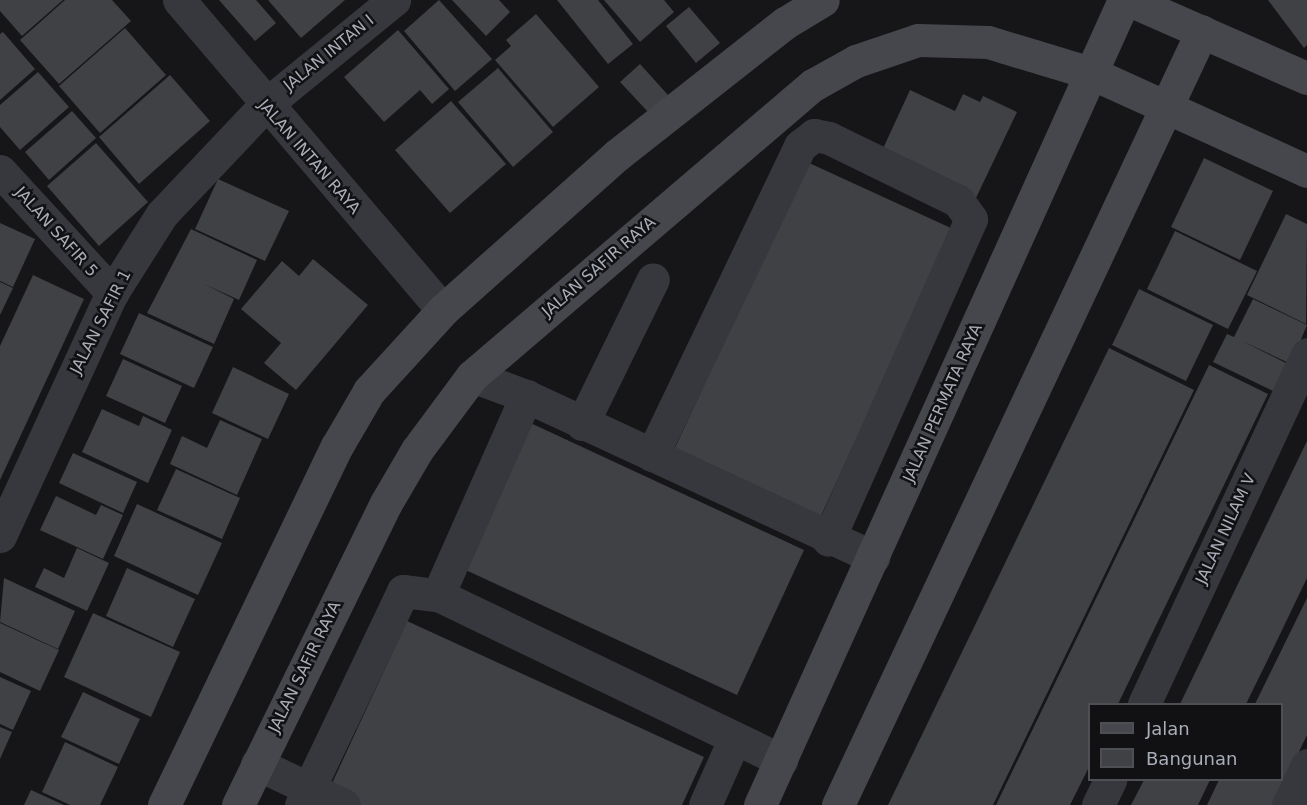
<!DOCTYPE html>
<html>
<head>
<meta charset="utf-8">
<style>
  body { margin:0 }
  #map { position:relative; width:1307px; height:805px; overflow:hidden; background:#161618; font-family:"DejaVu Sans",sans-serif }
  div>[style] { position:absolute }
  .building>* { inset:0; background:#404145 }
  .street>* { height:33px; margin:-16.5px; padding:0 16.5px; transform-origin:16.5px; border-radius:16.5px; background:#37383d }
  .secondary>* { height:33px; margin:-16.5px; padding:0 16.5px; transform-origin:16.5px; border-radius:16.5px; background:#45474d }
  span { translate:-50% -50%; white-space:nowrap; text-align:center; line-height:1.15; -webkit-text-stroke:5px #111113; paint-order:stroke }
  .street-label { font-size:16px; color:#a8adb8 }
  .legend { position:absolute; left:1088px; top:703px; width:195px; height:78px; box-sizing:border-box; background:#111113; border:2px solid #4d4f55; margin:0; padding:8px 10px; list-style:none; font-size:18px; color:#a8adb8 }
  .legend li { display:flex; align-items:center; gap:12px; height:30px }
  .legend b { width:30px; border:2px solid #4d4f55 }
</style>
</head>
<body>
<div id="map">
  <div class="building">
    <i style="clip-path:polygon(0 0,63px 0,22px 36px,0 11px)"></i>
    <i style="clip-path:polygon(65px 0,112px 0,131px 21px,59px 84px,20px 40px)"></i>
    <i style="clip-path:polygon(219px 0,256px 0,276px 23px,255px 41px)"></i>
    <i style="clip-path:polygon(268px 0,345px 0,301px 38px)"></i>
    <i style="clip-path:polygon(439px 0,492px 59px,455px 91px,404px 31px)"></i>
    <i style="clip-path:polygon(452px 0,499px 0,510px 12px,486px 36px)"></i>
    <i style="clip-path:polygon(557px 0,598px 0,633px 44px,608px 64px)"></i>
    <i style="clip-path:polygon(604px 0,664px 0,674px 12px,640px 42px)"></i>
    <i style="clip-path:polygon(1268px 0,1307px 0,1307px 45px,1304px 48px)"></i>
    <i style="clip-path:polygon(689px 7px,720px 43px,696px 63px,666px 26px)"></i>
    <i style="clip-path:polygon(536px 14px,599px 87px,553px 127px,495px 60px,511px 46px,506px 40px)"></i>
    <i style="clip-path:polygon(125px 28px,166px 75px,100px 133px,59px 86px)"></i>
    <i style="clip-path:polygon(398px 30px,449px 89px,432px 104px,420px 90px,384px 122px,344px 77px)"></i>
    <i style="clip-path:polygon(3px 32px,35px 69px,0 100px,0 34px)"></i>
    <i style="clip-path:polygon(640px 64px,668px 95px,649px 113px,620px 82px)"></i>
    <i style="clip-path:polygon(498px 68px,553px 132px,513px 167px,458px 102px)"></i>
    <i style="clip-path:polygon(38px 72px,69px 107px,20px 150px,0 127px,0 105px)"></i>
    <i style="clip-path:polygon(170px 75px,210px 121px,139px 184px,99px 137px)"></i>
    <i style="clip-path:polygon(910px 90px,955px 111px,963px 94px,980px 102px,983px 96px,1017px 112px,975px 200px,880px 155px)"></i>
    <i style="clip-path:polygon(451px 101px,506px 164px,450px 213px,395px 150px)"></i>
    <i style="clip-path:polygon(72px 111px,96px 138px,49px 180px,25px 152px)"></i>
    <i style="clip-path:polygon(96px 143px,148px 202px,99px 246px,47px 186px)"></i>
    <i style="clip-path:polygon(1204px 158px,1273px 191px,1240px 260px,1171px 227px)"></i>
    <i style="clip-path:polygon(807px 162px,953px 229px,820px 518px,674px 450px)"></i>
    <i style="clip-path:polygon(218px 179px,289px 211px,265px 261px,195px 229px)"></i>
    <i style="clip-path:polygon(1286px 214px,1307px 224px,1306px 324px,1247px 295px)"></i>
    <i style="clip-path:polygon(0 223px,35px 239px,13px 287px,0 281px)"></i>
    <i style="clip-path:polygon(191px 229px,257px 260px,239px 300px,204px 284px,234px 299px,214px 344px,147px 313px)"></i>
    <i style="clip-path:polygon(1175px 231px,1257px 271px,1228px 329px,1147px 289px)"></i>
    <i style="clip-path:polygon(313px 259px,368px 305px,296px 390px,264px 363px,281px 343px,241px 309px,282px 261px,299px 276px)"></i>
    <i style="clip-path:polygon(33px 275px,84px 299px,0 480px,0 346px)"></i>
    <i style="clip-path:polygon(0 282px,13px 288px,0 315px)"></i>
    <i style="clip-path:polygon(1139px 289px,1213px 325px,1186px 381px,1112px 345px)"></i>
    <i style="clip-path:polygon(1253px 299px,1307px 325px,1291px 364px,1242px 341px,1286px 363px,1273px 391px,1213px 362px,1227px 334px,1234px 337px)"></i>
    <i style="clip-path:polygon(139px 313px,213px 347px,194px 388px,120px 354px)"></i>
    <i style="clip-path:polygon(1109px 348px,1194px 390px,993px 805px,888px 805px)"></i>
    <i style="clip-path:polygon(123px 359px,182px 386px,165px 423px,106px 396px)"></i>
    <i style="clip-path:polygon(1209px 365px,1268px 394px,1118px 704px,1090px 704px,1090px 765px,1070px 805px,996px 805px)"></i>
    <i style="clip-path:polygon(233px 367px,289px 394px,268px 439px,212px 413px)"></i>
    <i style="clip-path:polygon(102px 409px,139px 426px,143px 416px,172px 430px,148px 483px,82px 452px)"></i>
    <i style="clip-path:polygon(220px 420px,262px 439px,237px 495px,170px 464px,182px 436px,207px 448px)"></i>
    <i style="clip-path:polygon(524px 420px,804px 550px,737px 695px,457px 566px)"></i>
    <i style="clip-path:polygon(1307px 441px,1307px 578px,1271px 653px,1246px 704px,1180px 704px)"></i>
    <i style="clip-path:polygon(73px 453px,137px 482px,123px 513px,59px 483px)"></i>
    <i style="clip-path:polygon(176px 469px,240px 498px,222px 539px,157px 510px)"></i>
    <i style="clip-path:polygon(56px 496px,96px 515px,101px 505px,123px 515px,103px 559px,40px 530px)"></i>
    <i style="clip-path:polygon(137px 504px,222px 543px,198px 595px,114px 556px)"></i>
    <i style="clip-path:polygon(77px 548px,109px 563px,87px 611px,35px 587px,44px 568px,64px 578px)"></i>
    <i style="clip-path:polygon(127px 568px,195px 599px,173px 647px,106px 616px)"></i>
    <i style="clip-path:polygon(4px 578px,75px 611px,58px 649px,0 622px)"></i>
    <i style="clip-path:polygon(1307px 598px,1307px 735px,1283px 785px,1273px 805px,1207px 805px,1219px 780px,1282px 780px,1282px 704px,1255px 704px)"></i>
    <i style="clip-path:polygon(93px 613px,180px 652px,151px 717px,64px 677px)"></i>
    <i style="clip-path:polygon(407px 621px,704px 757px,682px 805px,356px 805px,328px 792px)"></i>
    <i style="clip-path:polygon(0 623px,59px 650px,40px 691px,0 672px)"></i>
    <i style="clip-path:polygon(0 677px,31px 691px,13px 730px,0 724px)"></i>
    <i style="clip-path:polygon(83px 692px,140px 719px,119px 764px,61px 737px)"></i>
    <i style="clip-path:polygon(0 727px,12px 732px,0 759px)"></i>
    <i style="clip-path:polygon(65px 742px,118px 767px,100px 805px,70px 805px,42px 792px)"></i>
    <i style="clip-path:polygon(1144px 780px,1210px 780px,1198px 805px,1131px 805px)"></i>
    <i style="clip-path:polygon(31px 790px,64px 805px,24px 805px)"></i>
  </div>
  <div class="street">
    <i style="left:179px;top:0;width:407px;rotate:49.6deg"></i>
    <i style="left:0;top:171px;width:166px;rotate:47.4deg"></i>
    <i style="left:472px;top:376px;width:58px;rotate:20.3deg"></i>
    <i style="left:526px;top:396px;width:383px;rotate:24.9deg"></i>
    <i style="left:582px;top:424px;width:161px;rotate:-63.9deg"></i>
    <i style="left:652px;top:455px;width:343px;rotate:-64.4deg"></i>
    <i style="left:800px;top:146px;width:18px;rotate:-38deg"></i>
    <i style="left:814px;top:135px;width:15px;rotate:11deg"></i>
    <i style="left:829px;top:138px;width:144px;rotate:26deg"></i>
    <i style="left:958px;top:201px;width:22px;rotate:54deg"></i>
    <i style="left:971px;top:219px;width:351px;rotate:114deg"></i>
    <i style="left:0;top:536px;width:268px;rotate:-65.3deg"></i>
    <i style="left:112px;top:293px;width:93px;rotate:-57.7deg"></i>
    <i style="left:162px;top:214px;width:149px;rotate:-46.6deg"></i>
    <i style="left:264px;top:106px;width:168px;rotate:-39.2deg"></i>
    <i style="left:438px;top:595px;width:218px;rotate:-66.1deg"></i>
    <i style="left:1144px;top:704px;width:386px;rotate:-65deg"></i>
    <i style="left:257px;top:764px;width:96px;rotate:25.2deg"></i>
    <i style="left:301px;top:805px;width:237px;rotate:-64.5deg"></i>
    <i style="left:403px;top:591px;width:35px;rotate:7deg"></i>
    <i style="left:438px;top:595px;width:381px;rotate:25.7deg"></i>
    <i style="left:705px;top:805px;width:71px;rotate:-66deg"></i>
    <i style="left:1098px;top:805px;width:28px;rotate:-64deg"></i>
    <i style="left:1288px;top:805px;width:44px;rotate:-64.6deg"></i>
  </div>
  <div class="secondary">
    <i style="left:1129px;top:0;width:194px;rotate:23.7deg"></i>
    <i style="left:164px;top:805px;width:399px;rotate:-64.3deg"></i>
    <i style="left:337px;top:446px;width:64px;rotate:-59.8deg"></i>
    <i style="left:369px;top:391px;width:110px;rotate:-47.6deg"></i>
    <i style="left:443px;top:310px;width:233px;rotate:-41.7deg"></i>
    <i style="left:617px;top:155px;width:214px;rotate:-38.2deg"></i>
    <i style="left:785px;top:23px;width:44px;rotate:-31.2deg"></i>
    <i style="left:238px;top:805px;width:336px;rotate:-63.9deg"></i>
    <i style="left:386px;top:503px;width:61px;rotate:-59.7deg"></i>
    <i style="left:417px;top:450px;width:92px;rotate:-53.4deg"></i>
    <i style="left:472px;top:376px;width:448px;rotate:-40.5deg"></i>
    <i style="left:813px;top:85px;width:49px;rotate:-29.2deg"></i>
    <i style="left:856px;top:61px;width:65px;rotate:-18.7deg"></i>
    <i style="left:918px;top:40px;width:70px;rotate:1.6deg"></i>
    <i style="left:988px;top:42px;width:108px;rotate:16.8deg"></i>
    <i style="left:1091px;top:73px;width:237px;rotate:24.4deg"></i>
    <i style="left:760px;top:805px;width:883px;rotate:-65.67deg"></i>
    <i style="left:838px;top:805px;width:855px;rotate:-64.81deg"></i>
  </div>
  <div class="street-label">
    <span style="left:329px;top:53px;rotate:-39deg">JALAN INTAN I</span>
    <span style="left:309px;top:157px;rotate:49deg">JALAN INTAN RAYA</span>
    <span style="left:56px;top:232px;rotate:48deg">JALAN SAFIR 5</span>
    <span style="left:599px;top:267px;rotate:-41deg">JALAN SAFIR RAYA</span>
    <span style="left:101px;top:322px;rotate:-63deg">JALAN SAFIR 1</span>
    <span style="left:943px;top:403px;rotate:-66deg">JALAN PERMATA RAYA</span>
    <span style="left:1226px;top:529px;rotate:-65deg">JALAN NILAM V</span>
    <span style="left:305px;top:667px;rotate:-64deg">JALAN SAFIR RAYA</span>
  </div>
  <ul class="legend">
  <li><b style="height:8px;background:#45474d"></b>Jalan</li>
  <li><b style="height:16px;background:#404145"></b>Bangunan</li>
  </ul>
</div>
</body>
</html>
